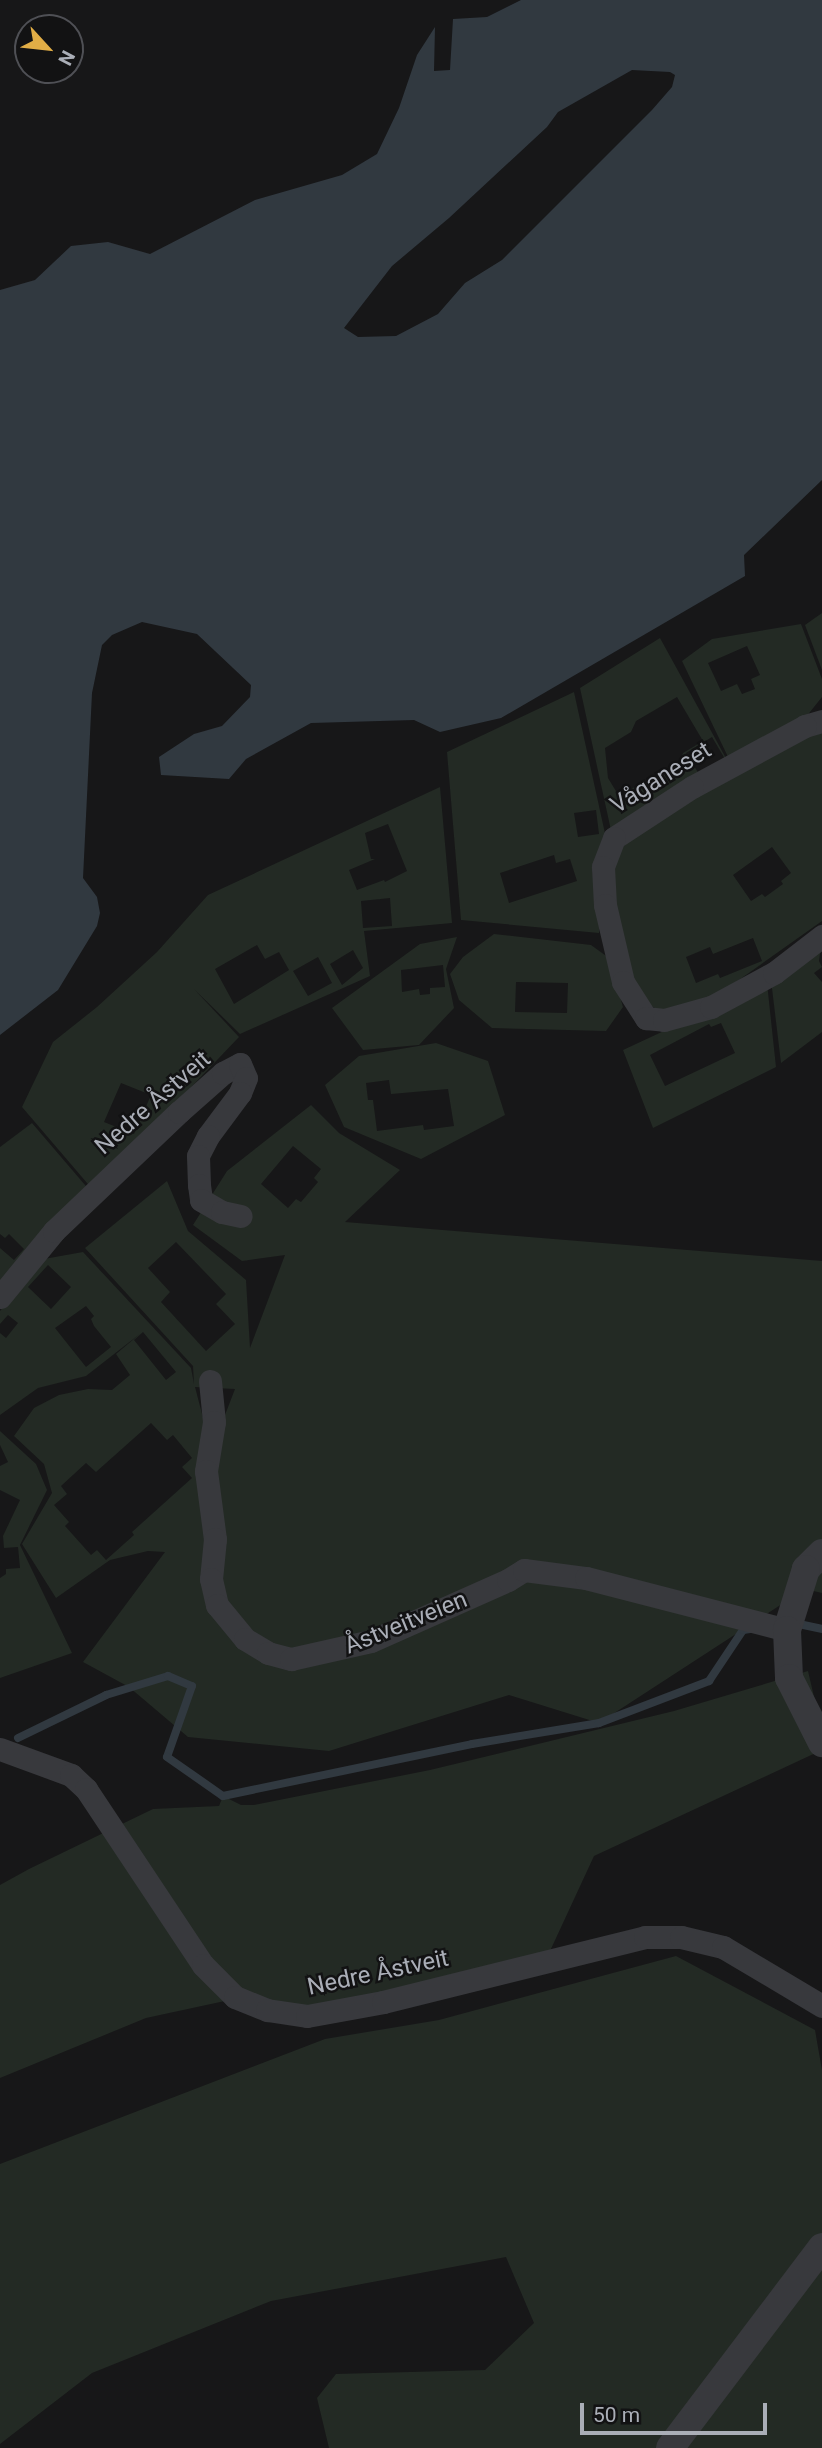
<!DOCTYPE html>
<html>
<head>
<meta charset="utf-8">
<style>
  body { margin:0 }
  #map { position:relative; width:822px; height:2448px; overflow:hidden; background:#171718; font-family:Roboto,sans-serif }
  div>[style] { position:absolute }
  .green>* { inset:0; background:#232a24 }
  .water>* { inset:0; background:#313940 }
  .stream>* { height:8px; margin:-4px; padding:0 4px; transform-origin:4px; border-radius:4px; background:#313940 }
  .minor>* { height:23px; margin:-11.5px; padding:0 11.5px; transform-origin:11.5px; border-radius:11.5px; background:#38393d }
  .tertiary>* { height:28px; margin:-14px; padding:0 14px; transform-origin:14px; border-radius:14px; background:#38393d }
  span { translate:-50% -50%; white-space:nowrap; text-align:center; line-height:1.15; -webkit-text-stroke:5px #121213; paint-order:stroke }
  .street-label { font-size:24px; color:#aaaeb7 }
  .north { position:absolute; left:14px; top:14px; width:70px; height:70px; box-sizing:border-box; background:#121213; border:2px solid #4f5055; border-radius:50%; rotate:117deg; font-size:19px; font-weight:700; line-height:28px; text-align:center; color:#aaaeb7 }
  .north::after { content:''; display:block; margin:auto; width:24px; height:32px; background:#e1ad46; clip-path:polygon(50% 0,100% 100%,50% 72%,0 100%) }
  .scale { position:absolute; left:580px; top:2403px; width:187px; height:32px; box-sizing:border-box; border:4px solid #aaaeb7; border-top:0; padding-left:9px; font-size:21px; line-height:24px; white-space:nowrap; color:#aaaeb7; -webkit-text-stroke:5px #121213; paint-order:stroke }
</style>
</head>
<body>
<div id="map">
  <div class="green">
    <i style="clip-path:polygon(822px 613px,822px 670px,805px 625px)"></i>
    <i style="clip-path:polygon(evenodd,801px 624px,822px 679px,822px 697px,802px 722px,729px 759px,682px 661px,712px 639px,801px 624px,747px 646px,760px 675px,751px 679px,755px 689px,742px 694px,737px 684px,721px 691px,708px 663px,747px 646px)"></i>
    <i style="clip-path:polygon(evenodd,660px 638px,727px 760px,612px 835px,580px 688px,660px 638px,677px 697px,703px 741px,683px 753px,680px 761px,619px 796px,608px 778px,605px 748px,631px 732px,636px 721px,677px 697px,660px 638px,712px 737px,725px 759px,699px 774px,686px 753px,712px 737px)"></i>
    <i style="clip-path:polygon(evenodd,574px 692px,606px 838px,599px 933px,461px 920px,447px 752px,574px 692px,596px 810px,599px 834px,578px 837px,574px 813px,596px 810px,574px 692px,554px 855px,556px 863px,570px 859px,577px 881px,509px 903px,500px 873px,554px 855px)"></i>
    <i style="clip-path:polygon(evenodd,822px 728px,822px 921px,712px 999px,669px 1015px,647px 1004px,631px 978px,610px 878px,615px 855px,629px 841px,758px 757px,822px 728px,772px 847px,791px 873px,781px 881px,783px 884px,765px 897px,762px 894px,751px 901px,733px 875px,772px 847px,822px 728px,753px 938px,762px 961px,720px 978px,718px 974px,696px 983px,686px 957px,710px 947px,713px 954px,753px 938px)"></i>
    <i style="clip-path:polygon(evenodd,440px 787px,452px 923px,364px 931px,370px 976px,240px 1034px,194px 989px,239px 1037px,93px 1190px,22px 1107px,53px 1042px,97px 1007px,157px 952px,208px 895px,440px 787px,388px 824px,407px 871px,385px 882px,384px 880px,357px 890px,349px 870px,375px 859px,371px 859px,365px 833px,388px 824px,440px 787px,390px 898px,392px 926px,363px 928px,361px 901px,390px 898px,440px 787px,257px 945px,265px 959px,279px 952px,289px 970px,234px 1004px,215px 969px,257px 945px,440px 787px,353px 950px,363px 968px,342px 985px,330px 964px,353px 950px,440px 787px,318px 957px,332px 983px,308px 996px,293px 971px,318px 957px,440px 787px,121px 1083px,151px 1095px,134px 1134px,104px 1122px,121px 1083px)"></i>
    <i style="clip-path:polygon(evenodd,494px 934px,591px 945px,609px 958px,623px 1007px,606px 1031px,492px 1028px,459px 1000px,450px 974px,463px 957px,494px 934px,516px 982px,568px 983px,567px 1013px,515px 1012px,516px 982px)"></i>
    <i style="clip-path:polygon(evenodd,457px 937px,446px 969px,454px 1008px,419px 1045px,363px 1050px,332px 1008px,420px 944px,457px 937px,443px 965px,445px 987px,430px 988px,430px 994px,420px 995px,419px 989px,402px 992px,401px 970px,443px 965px)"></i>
    <i style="clip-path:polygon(822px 939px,819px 961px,822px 967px,814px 973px,822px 982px,822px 1032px,781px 1063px,771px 980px)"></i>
    <i style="clip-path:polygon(evenodd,767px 983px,776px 1067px,653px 1128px,623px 1050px,767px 983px,721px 1023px,735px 1053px,665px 1086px,650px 1055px,709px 1024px,711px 1027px,721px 1023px)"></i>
    <i style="clip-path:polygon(evenodd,436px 1043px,488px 1061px,505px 1115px,421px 1159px,344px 1127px,325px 1085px,359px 1056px,436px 1043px,389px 1080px,391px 1094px,448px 1089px,454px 1126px,424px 1130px,423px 1125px,377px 1131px,373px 1100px,368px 1100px,366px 1083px,389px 1080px)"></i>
    <i style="clip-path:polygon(evenodd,311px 1105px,339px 1133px,400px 1170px,345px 1222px,822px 1261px,822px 1593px,805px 1589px,599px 1723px,509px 1695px,329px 1751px,188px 1737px,129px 1687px,83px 1662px,165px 1552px,148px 1551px,110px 1560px,56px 1598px,22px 1544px,52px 1493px,44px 1464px,14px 1436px,34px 1408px,59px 1395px,88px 1389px,112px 1390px,130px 1375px,116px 1354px,141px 1333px,86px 1376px,38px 1388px,0 1415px,0 1333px,6px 1338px,18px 1323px,8px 1315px,0 1324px,0 1311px,44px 1259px,83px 1252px,191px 1368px,194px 1384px,193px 1366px,85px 1248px,167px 1181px,188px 1231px,246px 1280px,250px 1348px,285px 1255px,242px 1261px,193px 1225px,227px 1171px,311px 1105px,293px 1146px,321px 1169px,314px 1178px,318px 1182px,301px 1202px,296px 1199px,288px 1208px,261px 1184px,293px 1146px,311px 1105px,176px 1242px,226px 1294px,216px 1304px,235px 1324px,206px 1351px,161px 1302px,170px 1292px,148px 1268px,176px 1242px,311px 1105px,48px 1265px,71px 1287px,51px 1309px,28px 1287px,48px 1265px,311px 1105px,86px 1306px,94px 1316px,91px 1319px,94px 1326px,111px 1347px,86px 1367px,55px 1328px,86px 1306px,311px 1105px,143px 1332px,176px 1372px,166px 1380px,134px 1340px,143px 1332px,311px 1105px,195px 1387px,235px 1389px,200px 1480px,206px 1429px,195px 1387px,311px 1105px,151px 1423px,167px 1440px,173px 1435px,192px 1458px,182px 1467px,192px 1478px,132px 1532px,134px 1535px,106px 1560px,97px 1550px,91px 1555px,65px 1526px,69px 1522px,54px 1505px,67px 1494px,61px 1486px,86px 1463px,96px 1472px,151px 1423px)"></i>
    <i style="clip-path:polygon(32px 1123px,91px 1192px,0 1289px,0 1248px,14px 1260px,24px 1249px,9px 1234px,5px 1238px,0 1234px,0 1147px)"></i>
    <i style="clip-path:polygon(0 1431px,36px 1464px,47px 1490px,20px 1545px,72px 1653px,0 1678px,0 1578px,6px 1574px,6px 1569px,20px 1568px,18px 1547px,4px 1548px,3px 1536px,20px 1500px,0 1490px,0 1466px,8px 1462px,0 1445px)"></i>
    <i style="clip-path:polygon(808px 1671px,819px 1718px,822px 1750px,594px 1856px,544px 1964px,307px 2016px,234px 1999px,146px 2018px,0 2078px,0 1885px,29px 1869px,153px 1809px,219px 1806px,223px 1796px,241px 1805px,254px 1805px,430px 1770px,674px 1711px)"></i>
    <i style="clip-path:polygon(676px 1956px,815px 2030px,822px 2070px,822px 2448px,329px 2448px,317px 2398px,336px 2374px,485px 2370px,534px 2323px,506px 2257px,271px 2301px,92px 2373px,0 2444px,0 2164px,325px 2039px,439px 2020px)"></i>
  </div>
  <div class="water">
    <i style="clip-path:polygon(evenodd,521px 0,822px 0,822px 480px,744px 555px,745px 576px,501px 718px,440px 732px,414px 720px,311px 723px,246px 759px,229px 779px,161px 775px,159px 757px,194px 734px,222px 726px,250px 697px,251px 685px,197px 634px,142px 622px,112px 635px,102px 645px,92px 693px,83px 878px,97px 897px,100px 913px,97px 926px,58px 990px,0 1035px,0 290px,35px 280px,71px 246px,108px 242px,150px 254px,255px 200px,342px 175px,377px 154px,399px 108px,417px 55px,435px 27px,434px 71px,450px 70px,453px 19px,487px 17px,521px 0,632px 70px,670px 72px,675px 75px,672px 87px,652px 110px,502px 260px,465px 283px,438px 314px,396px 336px,358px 337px,344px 328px,392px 266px,449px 218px,547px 127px,558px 112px,632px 70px)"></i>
  </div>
  <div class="stream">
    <i style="left:794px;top:1623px;width:29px;rotate:12deg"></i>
    <i style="left:18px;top:1738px;width:98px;rotate:-26deg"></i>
    <i style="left:106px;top:1695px;width:65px;rotate:-17deg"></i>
    <i style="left:168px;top:1676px;width:26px;rotate:23deg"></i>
    <i style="left:192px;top:1686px;width:75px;rotate:109.4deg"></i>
    <i style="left:167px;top:1757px;width:68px;rotate:34.9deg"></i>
    <i style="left:223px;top:1796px;width:254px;rotate:-11.8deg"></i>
    <i style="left:472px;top:1744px;width:129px;rotate:-9.4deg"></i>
    <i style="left:599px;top:1723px;width:118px;rotate:-20.9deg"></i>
    <i style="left:709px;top:1681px;width:61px;rotate:-56.3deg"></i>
    <i style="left:743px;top:1630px;width:7px;rotate:-8deg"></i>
  </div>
  <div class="minor">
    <i style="left:822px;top:721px;width:18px;rotate:164deg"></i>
    <i style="left:805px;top:726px;width:128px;rotate:151.6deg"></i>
    <i style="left:692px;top:787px;width:93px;rotate:146.8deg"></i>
    <i style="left:614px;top:838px;width:31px;rotate:111deg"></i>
    <i style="left:603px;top:867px;width:38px;rotate:87deg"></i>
    <i style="left:605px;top:905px;width:79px;rotate:76.8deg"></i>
    <i style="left:623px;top:982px;width:43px;rotate:57.4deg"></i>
    <i style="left:646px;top:1018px;width:18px;rotate:6deg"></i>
    <i style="left:664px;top:1020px;width:49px;rotate:-15.5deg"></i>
    <i style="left:711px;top:1007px;width:72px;rotate:-28.4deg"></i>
    <i style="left:774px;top:973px;width:61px;rotate:-37.6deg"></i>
    <i style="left:0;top:1297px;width:85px;rotate:-50.7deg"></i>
    <i style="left:54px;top:1231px;width:173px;rotate:-43.6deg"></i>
    <i style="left:179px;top:1112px;width:59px;rotate:-41.6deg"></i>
    <i style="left:223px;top:1073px;width:19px;rotate:-28deg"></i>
    <i style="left:240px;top:1064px;width:15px;rotate:67deg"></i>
    <i style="left:246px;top:1078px;width:16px;rotate:112deg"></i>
    <i style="left:240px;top:1093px;width:54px;rotate:126.7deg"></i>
    <i style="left:208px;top:1136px;width:22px;rotate:117deg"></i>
    <i style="left:198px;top:1156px;width:29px;rotate:88deg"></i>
    <i style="left:199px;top:1185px;width:15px;rotate:82deg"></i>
    <i style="left:201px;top:1200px;width:24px;rotate:30deg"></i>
    <i style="left:222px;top:1212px;width:19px;rotate:12deg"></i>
    <i style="left:210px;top:1381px;width:41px;rotate:84.4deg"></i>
    <i style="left:214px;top:1422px;width:50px;rotate:99.3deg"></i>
    <i style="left:206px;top:1471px;width:69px;rotate:82.5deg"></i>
    <i style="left:215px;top:1539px;width:40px;rotate:95.7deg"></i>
    <i style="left:211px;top:1579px;width:27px;rotate:77deg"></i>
    <i style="left:217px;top:1605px;width:44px;rotate:50.5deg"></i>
    <i style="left:245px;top:1639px;width:27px;rotate:31deg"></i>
    <i style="left:268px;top:1653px;width:24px;rotate:15deg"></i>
    <i style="left:291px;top:1659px;width:82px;rotate:-12.7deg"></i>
    <i style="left:371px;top:1641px;width:150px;rotate:-24deg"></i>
    <i style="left:508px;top:1580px;width:19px;rotate:-32deg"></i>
    <i style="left:524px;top:1570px;width:63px;rotate:7.4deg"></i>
    <i style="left:586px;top:1578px;width:208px;rotate:14.5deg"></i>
    <i style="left:0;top:1749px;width:76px;rotate:20.1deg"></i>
    <i style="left:71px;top:1775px;width:21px;rotate:43deg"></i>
    <i style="left:86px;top:1789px;width:211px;rotate:56.4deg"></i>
    <i style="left:203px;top:1965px;width:45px;rotate:45deg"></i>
    <i style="left:235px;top:1997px;width:35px;rotate:22deg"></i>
    <i style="left:267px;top:2010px;width:40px;rotate:8.5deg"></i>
    <i style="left:307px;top:2016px;width:77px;rotate:-10.4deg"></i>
    <i style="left:383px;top:2002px;width:270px;rotate:-13.9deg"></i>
    <i style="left:645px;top:1937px;width:36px"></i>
    <i style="left:681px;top:1937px;width:43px;rotate:13.4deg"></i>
    <i style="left:723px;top:1947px;width:115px;rotate:30.8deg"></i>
  </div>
  <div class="tertiary">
    <i style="left:822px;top:1553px;width:23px;rotate:135deg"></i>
    <i style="left:806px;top:1569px;width:64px;rotate:107.3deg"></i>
    <i style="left:787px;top:1630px;width:48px;rotate:87.6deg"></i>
    <i style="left:789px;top:1678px;width:73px;rotate:63.1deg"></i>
    <i style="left:670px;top:2448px;width:252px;rotate:-52.9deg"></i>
  </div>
  <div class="street-label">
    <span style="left:661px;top:778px;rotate:-32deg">Våganeset</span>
    <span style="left:153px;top:1103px;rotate:-41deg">Nedre Åstveit</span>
    <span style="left:406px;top:1623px;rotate:-22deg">Åstveitveien</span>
    <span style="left:378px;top:1973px;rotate:-12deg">Nedre Åstveit</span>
  </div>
  <div class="north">N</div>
  <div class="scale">50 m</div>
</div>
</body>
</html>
